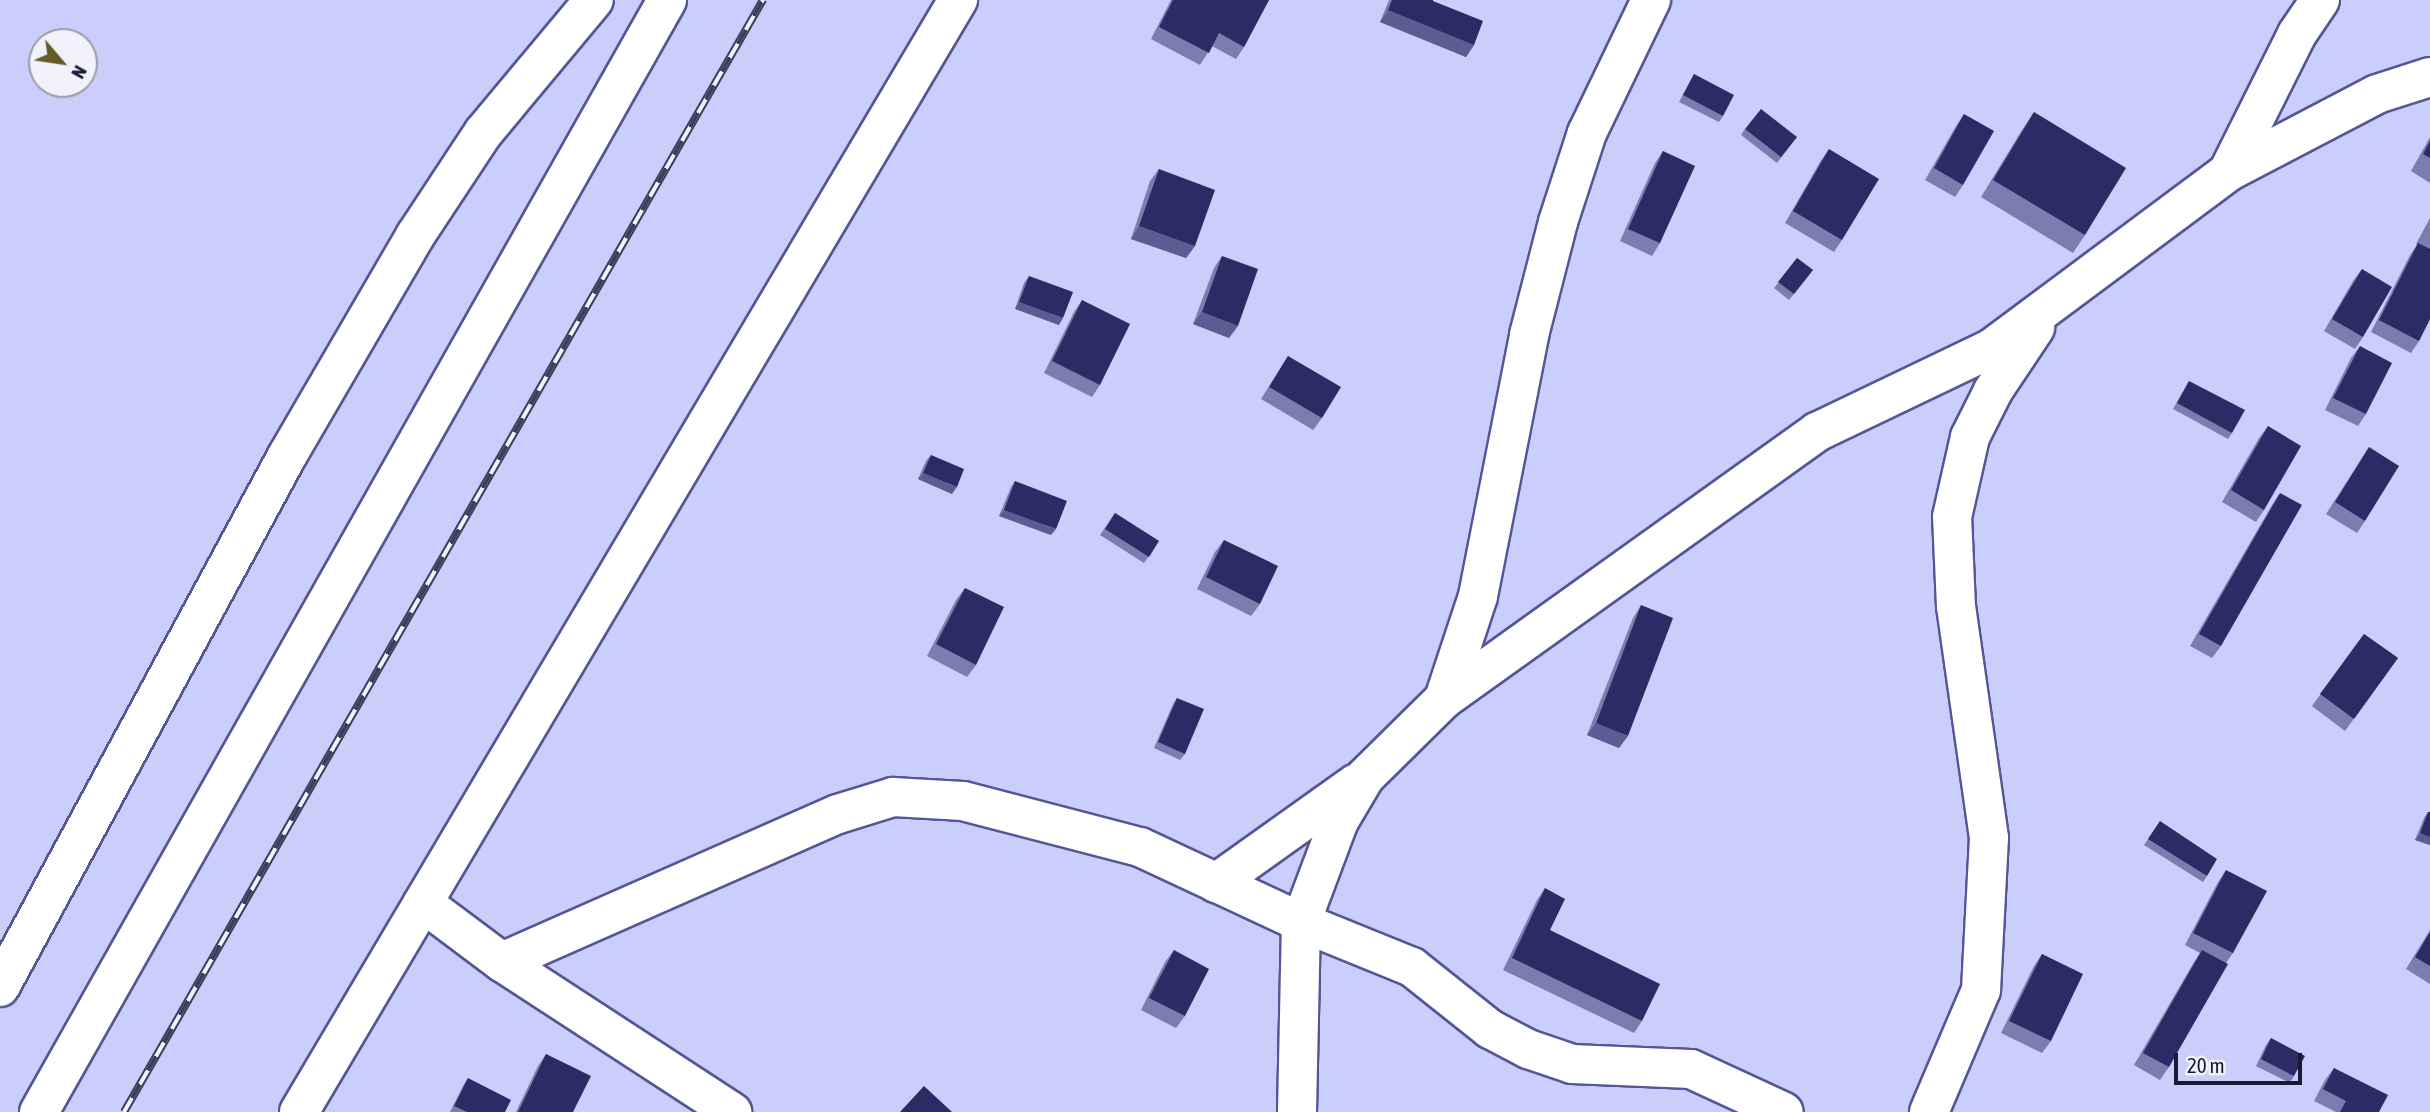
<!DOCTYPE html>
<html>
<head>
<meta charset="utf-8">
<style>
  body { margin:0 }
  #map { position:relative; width:2430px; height:1112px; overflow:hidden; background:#cacefa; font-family:"Asap Condensed",sans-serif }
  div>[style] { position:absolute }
  .roads { filter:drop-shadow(2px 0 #545696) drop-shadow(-2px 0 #545696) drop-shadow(0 2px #545696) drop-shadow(0 -2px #545696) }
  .street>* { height:38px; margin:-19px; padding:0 19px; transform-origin:19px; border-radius:19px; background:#fff }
  .rail>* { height:8px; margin-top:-4px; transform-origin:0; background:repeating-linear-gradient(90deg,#f1f2fa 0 16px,#3c3e5b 0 32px); box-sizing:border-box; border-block:2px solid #3c3e5b }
  .wall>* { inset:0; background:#7c7cb0 }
  .shaded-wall>* { inset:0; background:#5c5c92 }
  .building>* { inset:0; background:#2d2b66 }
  span { translate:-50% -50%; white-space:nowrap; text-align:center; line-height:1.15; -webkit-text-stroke:7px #f1f2fa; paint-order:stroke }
  .north { position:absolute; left:28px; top:28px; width:70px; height:70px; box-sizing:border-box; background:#f1f2fa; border:2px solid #9b9cab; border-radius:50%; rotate:119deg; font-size:19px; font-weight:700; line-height:28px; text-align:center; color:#191a34 }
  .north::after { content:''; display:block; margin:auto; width:24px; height:32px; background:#635b28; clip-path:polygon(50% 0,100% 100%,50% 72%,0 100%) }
  .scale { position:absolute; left:2174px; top:1053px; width:128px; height:32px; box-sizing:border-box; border:4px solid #191a34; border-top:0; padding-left:9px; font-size:21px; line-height:24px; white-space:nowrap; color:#191a34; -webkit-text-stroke:5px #f1f2fa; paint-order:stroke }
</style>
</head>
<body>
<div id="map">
  <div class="roads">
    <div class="street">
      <i style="left:2228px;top:172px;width:154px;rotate:-63.4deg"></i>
      <i style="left:2297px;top:34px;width:41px;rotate:-55.9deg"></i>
      <i style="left:1444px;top:699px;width:459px;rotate:-35.6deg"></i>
      <i style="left:1817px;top:432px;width:194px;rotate:-25.6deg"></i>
      <i style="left:1992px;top:348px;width:294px;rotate:-36.7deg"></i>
      <i style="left:2228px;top:172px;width:168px;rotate:-27.6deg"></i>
      <i style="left:2377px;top:94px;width:56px;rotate:-17.8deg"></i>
      <i style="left:1216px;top:883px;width:171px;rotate:-35.5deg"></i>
      <i style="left:423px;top:903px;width:99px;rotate:36.8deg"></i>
      <i style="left:502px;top:962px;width:275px;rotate:33.1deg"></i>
      <i style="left:502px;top:962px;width:367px;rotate:-23.8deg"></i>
      <i style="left:838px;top:814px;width:58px;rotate:-17.2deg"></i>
      <i style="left:893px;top:797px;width:70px;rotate:3.3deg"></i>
      <i style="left:963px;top:801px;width:183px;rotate:14.6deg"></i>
      <i style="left:1140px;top:847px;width:178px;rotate:25deg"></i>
      <i style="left:1301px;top:922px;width:108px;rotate:-69.4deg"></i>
      <i style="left:1339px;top:821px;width:51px;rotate:-59.4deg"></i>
      <i style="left:1365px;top:777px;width:111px;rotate:-44.6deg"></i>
      <i style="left:1444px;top:699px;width:108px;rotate:-71.7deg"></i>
      <i style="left:1478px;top:596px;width:266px;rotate:-78.9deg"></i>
      <i style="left:1529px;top:335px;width:117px;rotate:-75.6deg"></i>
      <i style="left:1558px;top:222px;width:94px;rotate:-72deg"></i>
      <i style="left:1587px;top:133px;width:148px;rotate:-64.3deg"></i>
      <i style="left:0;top:987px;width:604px;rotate:-61.61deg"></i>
      <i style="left:287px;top:456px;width:255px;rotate:-59.8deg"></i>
      <i style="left:415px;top:236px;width:123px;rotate:-56.6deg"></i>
      <i style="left:483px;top:133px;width:173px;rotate:-50.2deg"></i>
      <i style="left:39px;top:1112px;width:1277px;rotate:-60.54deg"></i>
      <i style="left:299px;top:1112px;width:1293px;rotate:-59.35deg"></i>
      <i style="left:1297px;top:1112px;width:190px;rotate:-88.8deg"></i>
      <i style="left:1301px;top:922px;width:120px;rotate:22.1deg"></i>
      <i style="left:1412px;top:967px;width:100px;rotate:38.5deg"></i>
      <i style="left:1490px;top:1029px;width:43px;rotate:27.8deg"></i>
      <i style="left:1528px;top:1049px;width:46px;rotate:18.8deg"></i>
      <i style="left:1572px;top:1064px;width:119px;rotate:2.4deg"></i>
      <i style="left:1691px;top:1069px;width:102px;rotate:24.8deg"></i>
      <i style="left:1929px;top:1112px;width:133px;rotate:-66.9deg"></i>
      <i style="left:1981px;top:990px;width:152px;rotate:-87deg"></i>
      <i style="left:1989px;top:838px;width:233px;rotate:-98.1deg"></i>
      <i style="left:1956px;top:607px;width:90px;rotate:-92.5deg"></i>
      <i style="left:1952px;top:517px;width:82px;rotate:-77.3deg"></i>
      <i style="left:1970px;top:437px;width:51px;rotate:-63.4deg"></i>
      <i style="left:1993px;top:391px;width:76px;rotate:-56.3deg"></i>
    </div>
  </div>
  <div class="rail">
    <i style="left:124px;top:1112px;width:1283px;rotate:-60.12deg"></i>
  </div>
  <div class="wall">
    <i style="clip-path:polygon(1171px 0,1269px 0,1244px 47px,1236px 59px,1212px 46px,1200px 65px,1151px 39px)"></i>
    <i style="clip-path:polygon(1389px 0,1433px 0,1433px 1px,1474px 45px,1466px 57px,1380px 22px)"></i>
    <i style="clip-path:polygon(1694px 74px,1723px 116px,1719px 122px,1679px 102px)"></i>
    <i style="clip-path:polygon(2034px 112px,2085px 235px,2073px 253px,1981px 197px,2022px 130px)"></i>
    <i style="clip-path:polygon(1964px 114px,1963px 185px,1955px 197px,1925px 180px,1956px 126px)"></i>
    <i style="clip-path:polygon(1745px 129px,1797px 137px,1777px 163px,1741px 135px)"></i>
    <i style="clip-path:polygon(2430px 137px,2430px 183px,2411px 171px)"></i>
    <i style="clip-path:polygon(1829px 149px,1842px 240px,1834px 252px,1785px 223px,1820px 162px)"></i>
    <i style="clip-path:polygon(1663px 151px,1660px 243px,1652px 256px,1620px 241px,1655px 163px)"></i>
    <i style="clip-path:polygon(1159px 169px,1195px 246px,1186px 258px,1131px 239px,1150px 181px)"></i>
    <i style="clip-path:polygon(2430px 218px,2430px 319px,2419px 341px,2411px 353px,2371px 332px,2410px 255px,2417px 245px,2416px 244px)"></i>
    <i style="clip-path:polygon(1222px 256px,1229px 338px,1193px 324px,1214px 268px)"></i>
    <i style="clip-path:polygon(1797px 258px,1813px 270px,1789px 300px,1774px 288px)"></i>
    <i style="clip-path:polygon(2362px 269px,2363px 337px,2355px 349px,2324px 331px,2353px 281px)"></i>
    <i style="clip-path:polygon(1029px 276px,1059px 325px,1015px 309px,1024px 283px)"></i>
    <i style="clip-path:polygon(1082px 300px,1100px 385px,1092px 397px,1044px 373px,1074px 312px)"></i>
    <i style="clip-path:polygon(2360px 346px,2366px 414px,2358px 426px,2325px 410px,2351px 358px)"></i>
    <i style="clip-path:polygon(1288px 356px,1322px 418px,1313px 430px,1261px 399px)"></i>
    <i style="clip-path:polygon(2189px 381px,2232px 433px,2228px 439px,2173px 409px)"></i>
    <i style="clip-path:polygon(2268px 426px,2264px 510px,2256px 522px,2222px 502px,2259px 438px)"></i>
    <i style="clip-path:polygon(2369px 447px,2365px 521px,2357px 533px,2326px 514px)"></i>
    <i style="clip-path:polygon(931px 455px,952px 494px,918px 479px,926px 461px)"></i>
    <i style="clip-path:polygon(1015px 481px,1051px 535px,999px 516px,1011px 487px)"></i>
    <i style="clip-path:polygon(2280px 493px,2221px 646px,2212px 658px,2190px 646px,2272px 505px)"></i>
    <i style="clip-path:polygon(1115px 513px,1159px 541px,1144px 563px,1100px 535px)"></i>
    <i style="clip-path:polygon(1224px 540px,1260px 604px,1251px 616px,1197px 589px,1215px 552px)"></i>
    <i style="clip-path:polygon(965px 588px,976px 665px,967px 677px,927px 656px,956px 600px)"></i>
    <i style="clip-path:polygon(1641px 605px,1619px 748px,1587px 735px,1633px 618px)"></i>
    <i style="clip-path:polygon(2364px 634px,2398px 658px,2345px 731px,2312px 706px)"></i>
    <i style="clip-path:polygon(1177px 698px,1185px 754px,1180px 760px,1154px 748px,1173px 704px)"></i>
    <i style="clip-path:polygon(2428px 812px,2430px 845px,2415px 840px,2424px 818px)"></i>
    <i style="clip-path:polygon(2160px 821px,2207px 876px,2203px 882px,2144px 845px)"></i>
    <i style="clip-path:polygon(2226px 870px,2233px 953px,2226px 963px,2169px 1067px,2160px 1080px,2134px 1065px,2194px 962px,2200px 953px,2185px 945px,2218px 882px)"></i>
    <i style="clip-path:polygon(1545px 888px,1550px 930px,1642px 1021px,1634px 1033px,1503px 970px,1537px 900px)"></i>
    <i style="clip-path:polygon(2430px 930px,2430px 984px,2406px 969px)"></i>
    <i style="clip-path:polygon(1174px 950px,1185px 1016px,1176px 1028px,1141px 1010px,1165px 962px)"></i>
    <i style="clip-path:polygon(2042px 954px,2051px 1041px,2042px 1053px,2001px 1033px,2034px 966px)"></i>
    <i style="clip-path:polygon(2271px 1038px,2294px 1076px,2290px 1083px,2256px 1066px,2266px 1045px)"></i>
    <i style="clip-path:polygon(546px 1054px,573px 1112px,516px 1112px,538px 1066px)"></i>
    <i style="clip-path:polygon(2334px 1068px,2379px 1112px,2336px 1112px,2314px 1101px,2325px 1080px)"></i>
    <i style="clip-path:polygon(468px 1078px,505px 1112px,450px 1112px,464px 1084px)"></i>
  </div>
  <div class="shaded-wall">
    <i style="clip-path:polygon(1388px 10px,1474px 45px,1466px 57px,1380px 22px)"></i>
    <i style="clip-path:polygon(1139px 226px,1195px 246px,1186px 258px,1131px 239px)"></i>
    <i style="clip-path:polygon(1019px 302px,1063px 318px,1059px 325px,1015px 309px)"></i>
    <i style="clip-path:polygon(1202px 312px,1238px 326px,1229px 338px,1193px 324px)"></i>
    <i style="clip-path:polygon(923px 473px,957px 487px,952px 494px,918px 479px)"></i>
    <i style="clip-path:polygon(1004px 510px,1056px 529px,1051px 535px,999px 516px)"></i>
    <i style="clip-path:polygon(1596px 723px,1628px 736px,1619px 748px,1587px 735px)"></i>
    <i style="clip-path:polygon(2420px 833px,2430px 837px,2430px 845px,2415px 840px)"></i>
  </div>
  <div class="building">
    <i style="clip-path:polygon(1173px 0,1269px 0,1244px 47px,1219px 33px,1209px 53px,1159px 27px)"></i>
    <i style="clip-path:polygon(1392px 0,1433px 0,1433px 1px,1483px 21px,1474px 45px,1388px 10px)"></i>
    <i style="clip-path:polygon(1694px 74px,1734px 95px,1723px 116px,1683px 95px)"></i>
    <i style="clip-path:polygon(1761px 109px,1797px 137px,1781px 157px,1745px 129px)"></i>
    <i style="clip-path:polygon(2034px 112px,2126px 168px,2085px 235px,1993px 180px)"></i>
    <i style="clip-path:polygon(1964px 114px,1994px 131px,1963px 185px,1934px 168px)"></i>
    <i style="clip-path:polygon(2430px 141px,2430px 158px,2423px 154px)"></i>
    <i style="clip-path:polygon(1829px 149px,1879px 179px,1842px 240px,1793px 211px)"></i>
    <i style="clip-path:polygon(1663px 151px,1695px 166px,1660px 243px,1628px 229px)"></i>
    <i style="clip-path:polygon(1159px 169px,1215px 190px,1195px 246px,1139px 226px)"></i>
    <i style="clip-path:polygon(2418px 243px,2430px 249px,2430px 319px,2419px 341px,2379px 320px)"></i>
    <i style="clip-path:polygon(1222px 256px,1258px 269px,1238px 326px,1202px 312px)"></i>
    <i style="clip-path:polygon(1797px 258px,1813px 270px,1794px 294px,1778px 282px)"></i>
    <i style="clip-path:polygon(2362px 269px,2392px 287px,2363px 337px,2332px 319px)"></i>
    <i style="clip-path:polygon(1029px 276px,1073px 292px,1063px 318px,1019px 302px)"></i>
    <i style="clip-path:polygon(1082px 300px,1130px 324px,1100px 385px,1052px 361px)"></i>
    <i style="clip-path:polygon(2360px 346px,2392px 363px,2366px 414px,2333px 398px)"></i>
    <i style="clip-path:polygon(1288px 356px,1341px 387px,1322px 418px,1269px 387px)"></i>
    <i style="clip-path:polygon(2189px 381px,2245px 410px,2232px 433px,2177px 403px)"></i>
    <i style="clip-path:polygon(2268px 426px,2301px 446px,2264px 510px,2231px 490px)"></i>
    <i style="clip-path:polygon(2369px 447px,2399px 466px,2365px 521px,2335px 502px)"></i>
    <i style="clip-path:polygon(931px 455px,964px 469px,957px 487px,923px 473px)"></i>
    <i style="clip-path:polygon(1015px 481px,1067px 501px,1056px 529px,1004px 510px)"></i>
    <i style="clip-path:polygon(2280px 493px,2302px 505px,2221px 646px,2199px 634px)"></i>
    <i style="clip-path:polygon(1115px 513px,1159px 541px,1149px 557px,1105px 529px)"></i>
    <i style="clip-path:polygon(1224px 540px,1278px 566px,1260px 604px,1206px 577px)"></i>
    <i style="clip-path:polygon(965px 588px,1004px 607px,976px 665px,936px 644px)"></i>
    <i style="clip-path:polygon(1641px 605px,1673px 618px,1628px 736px,1596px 723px)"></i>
    <i style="clip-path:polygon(2364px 634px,2398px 658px,2354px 719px,2320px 694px)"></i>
    <i style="clip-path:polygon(1177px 698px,1204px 709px,1185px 754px,1158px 742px)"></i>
    <i style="clip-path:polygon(2428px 812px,2430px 812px,2430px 837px,2420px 833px)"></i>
    <i style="clip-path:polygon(2160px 821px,2217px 859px,2207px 876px,2148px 839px)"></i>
    <i style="clip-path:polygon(2226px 870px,2267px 891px,2233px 953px,2193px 933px)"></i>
    <i style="clip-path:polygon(1545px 888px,1565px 899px,1550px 930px,1660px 984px,1642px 1021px,1512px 958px)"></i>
    <i style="clip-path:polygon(2430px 932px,2430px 966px,2415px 957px)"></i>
    <i style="clip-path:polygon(1174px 950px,1209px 969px,1185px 1016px,1149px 998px)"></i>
    <i style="clip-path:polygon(2202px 950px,2228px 964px,2169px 1067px,2143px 1053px)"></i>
    <i style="clip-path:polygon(2042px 954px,2083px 974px,2051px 1041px,2009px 1021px)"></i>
    <i style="clip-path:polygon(2271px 1038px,2305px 1056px,2294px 1076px,2261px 1059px)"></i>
    <i style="clip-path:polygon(546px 1054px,591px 1076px,573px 1112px,518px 1112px)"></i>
    <i style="clip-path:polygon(2334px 1068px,2388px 1095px,2379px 1112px,2340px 1112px,2346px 1101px,2323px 1089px)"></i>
    <i style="clip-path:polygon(468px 1078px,511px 1100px,505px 1112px,467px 1112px,454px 1106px)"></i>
    <i style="clip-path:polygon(924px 1086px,952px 1112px,900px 1112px)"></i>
  </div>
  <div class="north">N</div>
  <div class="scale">20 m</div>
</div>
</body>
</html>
